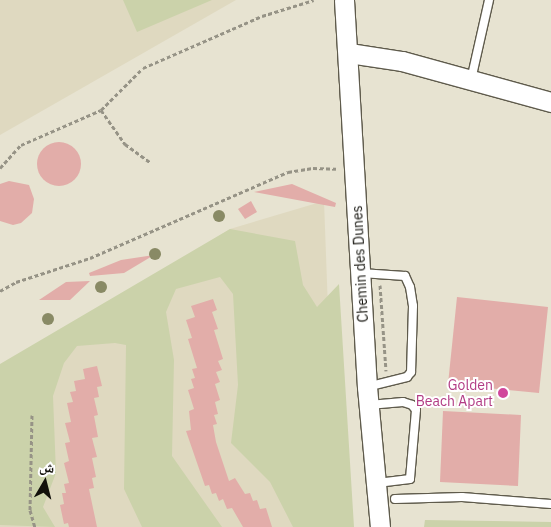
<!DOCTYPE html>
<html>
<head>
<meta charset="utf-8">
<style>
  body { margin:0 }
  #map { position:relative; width:551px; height:527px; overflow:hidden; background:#e7e3d1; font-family:"IBM Plex Sans","Noto Naskh Arabic",sans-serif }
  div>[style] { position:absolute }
  .built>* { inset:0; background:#dfd9c0 }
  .green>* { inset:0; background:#cbd2aa }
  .building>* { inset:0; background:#e2ada9 }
  .round { border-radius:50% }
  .path>* { height:3px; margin-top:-1.5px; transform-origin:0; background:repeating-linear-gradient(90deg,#969386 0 4px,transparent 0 6.5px) }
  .roads { filter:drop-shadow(1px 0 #5f5b4c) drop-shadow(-1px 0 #5f5b4c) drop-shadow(0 1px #5f5b4c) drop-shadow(0 -1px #5f5b4c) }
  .service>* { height:8px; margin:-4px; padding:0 4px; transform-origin:4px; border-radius:4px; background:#fff }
  .tertiary>* { height:19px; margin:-9.5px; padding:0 9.5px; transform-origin:9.5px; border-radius:9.5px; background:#fff }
  .trees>* { width:12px; height:12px; margin:-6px; border-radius:50%; background:#898a65 }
  .dots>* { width:14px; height:14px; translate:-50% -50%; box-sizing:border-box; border:2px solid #fff; border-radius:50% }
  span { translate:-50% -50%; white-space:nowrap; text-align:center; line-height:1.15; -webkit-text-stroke:4px #fff; paint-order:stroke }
  .street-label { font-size:14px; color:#11100a }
  .hotel-label { font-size:14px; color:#b23c85 }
  .right { translate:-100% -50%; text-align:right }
  .north { position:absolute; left:20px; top:457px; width:50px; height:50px; -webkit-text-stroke:4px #fff; paint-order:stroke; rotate:8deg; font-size:14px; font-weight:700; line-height:20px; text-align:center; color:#11100a }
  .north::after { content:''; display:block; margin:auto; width:18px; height:22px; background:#11100a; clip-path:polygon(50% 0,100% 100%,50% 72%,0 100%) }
</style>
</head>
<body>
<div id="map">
  <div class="built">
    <i style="clip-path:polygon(0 0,236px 0,0 135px)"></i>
    <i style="clip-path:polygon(324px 201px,336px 527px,0 527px,0 373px,230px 229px)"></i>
  </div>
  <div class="green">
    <i style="clip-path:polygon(123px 0,212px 0,137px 32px)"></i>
    <i style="clip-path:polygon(230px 229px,295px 241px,303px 285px,317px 307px,339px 284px,354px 527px,293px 527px,270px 482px,231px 443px,238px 385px,233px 294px,220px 277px,176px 289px,166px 312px,174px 360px,172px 456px,222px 527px,142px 527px,124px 489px,126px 345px,115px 343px,77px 346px,64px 363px,53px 396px,56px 473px,43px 507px,55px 527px,0 525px,0 364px)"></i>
    <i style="clip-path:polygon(425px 520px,551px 522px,551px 527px,424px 527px)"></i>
  </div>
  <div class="building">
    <i class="round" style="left:37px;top:142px;width:44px;height:44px"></i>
    <i style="clip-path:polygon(9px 181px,29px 185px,34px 199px,32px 213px,21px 223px,13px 225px,0 221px,0 184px)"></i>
    <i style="clip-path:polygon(292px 184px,336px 203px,335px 207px,254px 192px)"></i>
    <i style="clip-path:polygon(251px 201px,257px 212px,245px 219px,238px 209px)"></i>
    <i style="clip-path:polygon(154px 255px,124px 273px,90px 276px,89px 273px,121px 260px)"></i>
    <i style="clip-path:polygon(90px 281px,70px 300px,39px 300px,66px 282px)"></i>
    <i style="clip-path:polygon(457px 297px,548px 307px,539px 393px,448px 384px)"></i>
    <i style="clip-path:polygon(213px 299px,217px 310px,212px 312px,218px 329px,214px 330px,223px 359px,218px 361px,222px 370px,216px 372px,220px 382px,215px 384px,220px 400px,215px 402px,218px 414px,214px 415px,217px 424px,213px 425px,216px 442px,229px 481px,235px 478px,245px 494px,250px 493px,253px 501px,257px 500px,260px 509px,266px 508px,272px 527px,243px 527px,232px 508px,227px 509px,223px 499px,219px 501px,216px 493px,212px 494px,209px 485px,205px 486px,186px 431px,191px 430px,189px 411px,194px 409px,188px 390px,194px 388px,191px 379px,195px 378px,192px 369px,197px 368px,188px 339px,192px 338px,186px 320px,195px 317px,191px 306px)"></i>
    <i style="clip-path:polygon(97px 366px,102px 386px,97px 387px,99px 397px,94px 398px,98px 415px,94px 416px,98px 437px,92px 438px,97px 457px,92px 458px,96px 477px,92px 478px,94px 488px,89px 489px,97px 527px,69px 527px,68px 523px,64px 524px,60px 505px,64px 504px,62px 493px,66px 493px,64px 484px,69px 483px,64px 463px,69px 461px,65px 443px,70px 442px,65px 423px,71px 422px,67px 403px,73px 402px,70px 392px,76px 391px,74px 381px,85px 379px,83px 369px)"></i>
    <i style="clip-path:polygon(443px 411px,521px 415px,518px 486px,440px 482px)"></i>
  </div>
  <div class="path">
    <i style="left:101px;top:110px;width:42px;rotate:54.8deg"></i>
    <i style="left:125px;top:144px;width:31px;rotate:36deg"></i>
    <i style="left:0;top:168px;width:31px;rotate:-48deg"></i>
    <i style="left:21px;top:145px;width:87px;rotate:-23.6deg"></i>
    <i style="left:101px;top:110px;width:59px;rotate:-45deg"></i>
    <i style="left:143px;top:68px;width:130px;rotate:-23.6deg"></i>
    <i style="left:262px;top:16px;width:54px;rotate:-17.1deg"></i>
    <i style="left:380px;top:285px;width:86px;rotate:86deg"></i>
    <i style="left:0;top:291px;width:18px;rotate:-29deg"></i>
    <i style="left:16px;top:282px;width:78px;rotate:-18deg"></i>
    <i style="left:90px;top:258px;width:216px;rotate:-23.5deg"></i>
    <i style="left:288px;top:172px;width:25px;rotate:-9deg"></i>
    <i style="left:313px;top:168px;width:23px;rotate:2deg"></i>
    <i style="left:32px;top:415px;width:95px;rotate:91.2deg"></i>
    <i style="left:30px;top:510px;width:18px;rotate:74deg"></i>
  </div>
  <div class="roads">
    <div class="service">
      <i style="left:471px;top:80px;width:82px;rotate:-77.3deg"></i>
      <i style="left:361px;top:273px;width:44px;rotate:3.9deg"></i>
      <i style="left:405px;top:276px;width:12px;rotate:66deg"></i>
      <i style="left:410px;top:287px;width:19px;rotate:81deg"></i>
      <i style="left:413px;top:306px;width:66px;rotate:91.7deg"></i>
      <i style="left:411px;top:372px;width:6px;rotate:129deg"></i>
      <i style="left:407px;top:377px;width:41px;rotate:166deg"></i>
      <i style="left:369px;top:405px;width:34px;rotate:-5deg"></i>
      <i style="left:403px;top:402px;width:9px;rotate:18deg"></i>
      <i style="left:412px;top:405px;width:6px;rotate:51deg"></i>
      <i style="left:416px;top:410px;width:69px;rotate:95deg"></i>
      <i style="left:410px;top:479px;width:33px;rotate:173deg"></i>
      <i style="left:395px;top:499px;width:67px;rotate:-1.7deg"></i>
      <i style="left:462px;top:497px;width:89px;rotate:4.5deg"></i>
    </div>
    <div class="tertiary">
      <i style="left:344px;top:0;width:388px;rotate:86.6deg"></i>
      <i style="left:367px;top:387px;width:141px;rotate:84.7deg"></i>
      <i style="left:349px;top:53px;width:54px;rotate:8.6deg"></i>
      <i style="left:402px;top:61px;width:155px;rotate:15.4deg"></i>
    </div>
  </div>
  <div class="trees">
    <i style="left:219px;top:216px"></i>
    <i style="left:155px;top:254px"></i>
    <i style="left:101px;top:287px"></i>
    <i style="left:48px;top:319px"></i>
  </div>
  <div class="dots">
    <i style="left:503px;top:393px;background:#d1479c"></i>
  </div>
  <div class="street-label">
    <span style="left:360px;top:264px;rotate:-93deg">Chemin des Dunes</span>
  </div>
  <div class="hotel-label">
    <span class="right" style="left:493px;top:393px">Golden<br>Beach Apart</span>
  </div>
  <div class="north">ش</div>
</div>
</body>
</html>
